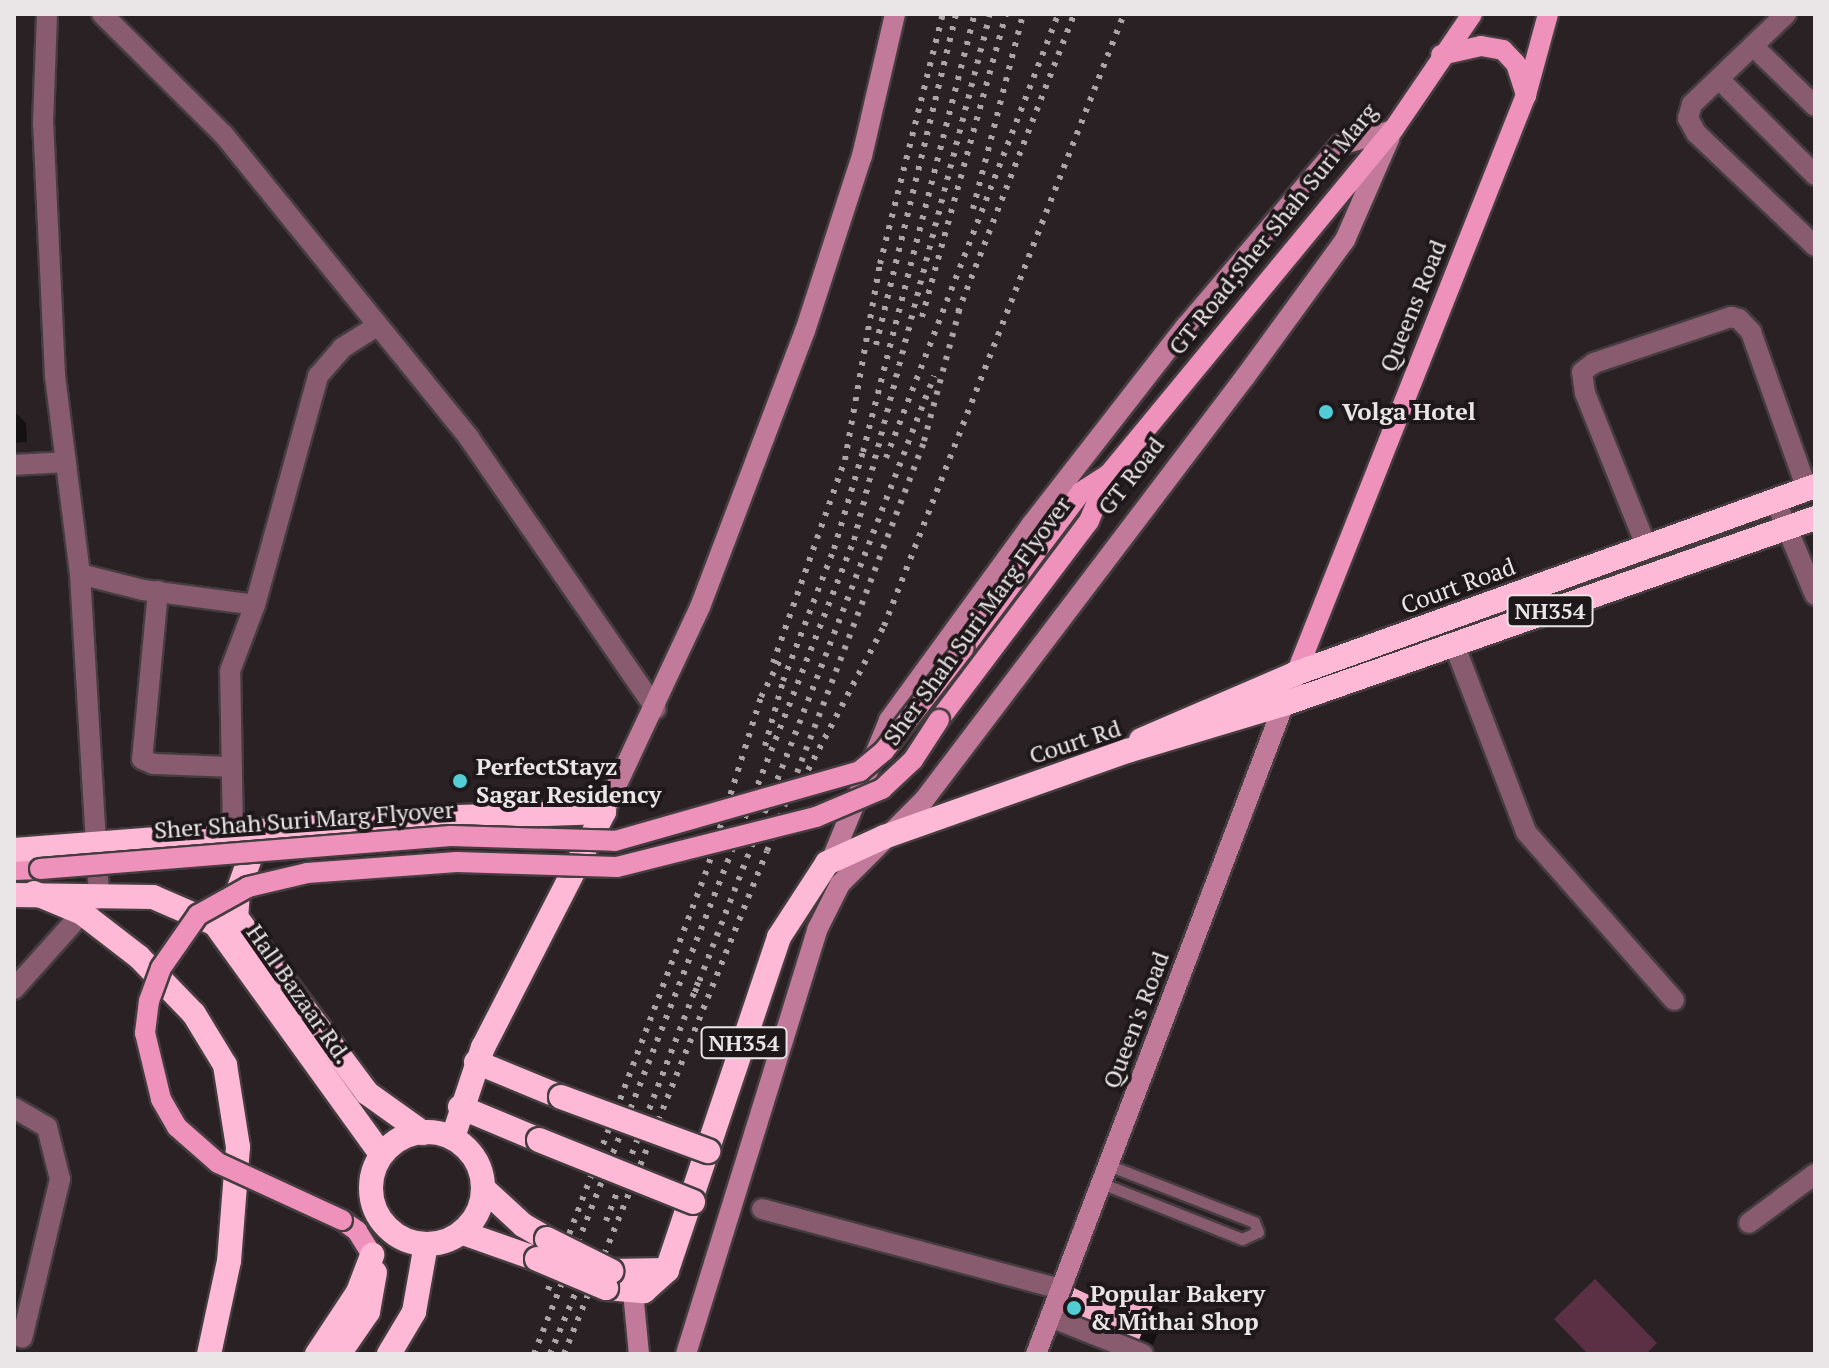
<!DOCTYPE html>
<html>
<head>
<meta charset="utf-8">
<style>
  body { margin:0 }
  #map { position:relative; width:1829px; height:1368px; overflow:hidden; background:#292124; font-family:"PT Serif",serif }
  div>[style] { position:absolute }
  .green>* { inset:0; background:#5c3044 }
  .shadow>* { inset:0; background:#0007 }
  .building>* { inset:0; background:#f2b0cb }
  .roads { filter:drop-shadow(2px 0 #443c3f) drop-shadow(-2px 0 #443c3f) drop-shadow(0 2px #443c3f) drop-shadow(0 -2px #443c3f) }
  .lane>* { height:11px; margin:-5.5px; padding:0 5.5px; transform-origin:5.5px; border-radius:5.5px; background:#895b6f }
  .street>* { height:20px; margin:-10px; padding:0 10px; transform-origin:10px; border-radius:10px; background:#895b6f }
  .secondary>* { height:20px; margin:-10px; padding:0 10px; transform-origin:10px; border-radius:10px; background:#c27a9a }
  .primary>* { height:20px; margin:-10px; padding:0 10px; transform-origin:10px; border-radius:10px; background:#ef92bb }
  .highway>* { height:24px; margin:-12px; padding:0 12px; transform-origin:12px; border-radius:12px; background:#feb9d6 }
  .highway>.ring { margin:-12px; padding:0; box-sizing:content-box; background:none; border:24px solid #feb9d6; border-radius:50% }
  .rail>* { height:6px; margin-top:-3px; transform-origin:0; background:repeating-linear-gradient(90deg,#aba5a7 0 4px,transparent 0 12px) }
  .bridges { filter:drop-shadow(2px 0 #443c3f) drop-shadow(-2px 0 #443c3f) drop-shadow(0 2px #443c3f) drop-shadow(0 -2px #443c3f) }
  .primary-bridge>* { height:20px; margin:-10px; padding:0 10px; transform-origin:10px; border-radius:10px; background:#ef92bb }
  .highway-bridge>* { height:24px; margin:-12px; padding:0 12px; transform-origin:12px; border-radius:12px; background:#feb9d6 }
  .dots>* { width:22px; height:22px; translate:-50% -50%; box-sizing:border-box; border:4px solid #1f181b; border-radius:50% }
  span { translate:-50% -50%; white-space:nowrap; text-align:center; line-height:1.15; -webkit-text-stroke:8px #1f181b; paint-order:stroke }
  .shield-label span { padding:2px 6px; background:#1f181b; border:2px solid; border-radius:6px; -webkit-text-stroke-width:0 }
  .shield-label { font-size:22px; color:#eae5e7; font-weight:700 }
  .street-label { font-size:24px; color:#eae5e7 }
  .poi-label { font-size:24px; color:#eae5e7; font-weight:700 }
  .left { translate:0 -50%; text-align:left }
  .frame { position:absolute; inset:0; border:16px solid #eae5e7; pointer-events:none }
</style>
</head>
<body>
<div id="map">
  <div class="green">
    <i style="clip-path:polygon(1595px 1279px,1657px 1343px,1646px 1354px,1588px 1354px,1554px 1319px)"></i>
  </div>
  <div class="shadow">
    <i style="clip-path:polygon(14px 411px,26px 423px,27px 442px,14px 443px)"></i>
    <i style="clip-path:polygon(1090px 1297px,1154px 1302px,1166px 1314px,1149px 1354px)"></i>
  </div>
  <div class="building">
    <i style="clip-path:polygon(1094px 1283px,1133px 1298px,1136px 1292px,1155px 1300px,1137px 1345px,1063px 1316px,1074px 1288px,1089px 1295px)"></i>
  </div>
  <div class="roads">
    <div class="lane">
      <i style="left:1101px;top:1183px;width:152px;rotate:21.7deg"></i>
      <i style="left:1242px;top:1239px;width:17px;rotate:-24deg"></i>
      <i style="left:1258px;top:1232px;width:11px;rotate:-112deg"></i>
      <i style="left:1254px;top:1222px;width:157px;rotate:-158.7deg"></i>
    </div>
    <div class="street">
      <i style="left:102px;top:14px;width:172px;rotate:44.8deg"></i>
      <i style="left:224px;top:135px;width:390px;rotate:51deg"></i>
      <i style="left:469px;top:438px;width:329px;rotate:55.4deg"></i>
      <i style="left:1786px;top:14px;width:130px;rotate:136.2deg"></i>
      <i style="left:1692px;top:104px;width:15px;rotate:106deg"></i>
      <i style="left:1688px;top:118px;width:17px;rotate:62deg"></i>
      <i style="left:1696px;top:133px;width:164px;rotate:43.5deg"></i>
      <i style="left:1753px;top:46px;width:86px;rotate:44.1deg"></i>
      <i style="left:1719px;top:79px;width:136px;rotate:45deg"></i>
      <i style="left:14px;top:465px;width:52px;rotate:-3.3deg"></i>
      <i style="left:1776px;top:502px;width:101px;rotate:67.2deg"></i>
      <i style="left:1647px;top:548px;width:167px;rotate:-111.8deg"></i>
      <i style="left:1585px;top:393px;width:21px;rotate:-98deg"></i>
      <i style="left:1582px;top:372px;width:15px;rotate:-37deg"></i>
      <i style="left:1594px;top:363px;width:145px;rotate:-18.6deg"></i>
      <i style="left:1731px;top:317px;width:8px;rotate:14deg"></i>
      <i style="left:1739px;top:319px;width:18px;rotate:47deg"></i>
      <i style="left:1751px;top:332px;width:167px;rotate:70.4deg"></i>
      <i style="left:80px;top:574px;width:65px;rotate:14.3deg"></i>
      <i style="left:143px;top:590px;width:113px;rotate:7.6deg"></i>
      <i style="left:158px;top:591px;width:169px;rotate:95.4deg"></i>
      <i style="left:142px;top:759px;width:12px;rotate:24deg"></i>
      <i style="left:153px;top:764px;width:78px;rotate:2.2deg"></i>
      <i style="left:1454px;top:644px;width:201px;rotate:69deg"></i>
      <i style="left:1526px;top:832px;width:224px;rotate:48.6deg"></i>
      <i style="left:233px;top:835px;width:164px;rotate:-91deg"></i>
      <i style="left:230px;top:671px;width:71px;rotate:-69.3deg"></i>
      <i style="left:255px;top:605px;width:238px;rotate:-74.6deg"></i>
      <i style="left:318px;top:376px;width:37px;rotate:-49deg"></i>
      <i style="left:342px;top:348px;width:41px;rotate:-32.2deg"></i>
      <i style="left:14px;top:989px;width:127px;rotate:-48.2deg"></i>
      <i style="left:99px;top:894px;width:321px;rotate:-93.4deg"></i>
      <i style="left:80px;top:574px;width:201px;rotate:-97.2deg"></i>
      <i style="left:55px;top:375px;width:251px;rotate:-92.7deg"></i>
      <i style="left:43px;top:124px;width:110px;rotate:-87.9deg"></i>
      <i style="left:14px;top:1108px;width:38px;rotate:30deg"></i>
      <i style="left:47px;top:1127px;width:54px;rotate:76deg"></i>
      <i style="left:60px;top:1179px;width:163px;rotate:103.4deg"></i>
      <i style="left:762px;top:1209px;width:309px;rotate:15deg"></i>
      <i style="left:1749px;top:1223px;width:82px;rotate:-36.6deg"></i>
      <i style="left:1050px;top:1317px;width:100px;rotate:21.7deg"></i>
    </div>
    <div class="secondary">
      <i style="left:604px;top:812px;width:226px;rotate:-64.9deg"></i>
      <i style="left:700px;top:607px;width:295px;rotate:-69.2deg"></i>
      <i style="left:805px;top:331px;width:184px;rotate:-72deg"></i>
      <i style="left:862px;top:156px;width:146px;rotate:-76.9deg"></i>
      <i style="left:831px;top:861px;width:152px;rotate:-67.6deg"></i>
      <i style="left:889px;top:720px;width:241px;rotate:-53.9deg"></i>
      <i style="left:1031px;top:525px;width:252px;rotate:-52.1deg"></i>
      <i style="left:1186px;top:326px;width:238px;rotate:-49.6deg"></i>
      <i style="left:1340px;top:145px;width:55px;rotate:-15.8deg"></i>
      <i style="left:633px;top:1292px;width:62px;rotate:84.5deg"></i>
      <i style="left:686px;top:1354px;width:444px;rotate:-72.8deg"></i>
      <i style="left:817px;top:930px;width:51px;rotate:-63.4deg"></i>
      <i style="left:840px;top:884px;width:119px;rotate:-45deg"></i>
      <i style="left:924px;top:800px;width:531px;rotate:-52.81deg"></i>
      <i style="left:1245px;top:377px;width:170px;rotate:-53.9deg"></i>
      <i style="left:1345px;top:240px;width:112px;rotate:-66.4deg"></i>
      <i style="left:1036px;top:1354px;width:696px;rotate:-69.12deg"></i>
    </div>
    <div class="primary">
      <i style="left:1441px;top:55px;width:41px;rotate:-12.7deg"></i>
      <i style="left:1481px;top:46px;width:22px;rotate:10deg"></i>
      <i style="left:1503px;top:50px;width:19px;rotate:47deg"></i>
      <i style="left:1516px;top:64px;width:33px;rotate:72deg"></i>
      <i style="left:964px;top:648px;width:195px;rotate:-53.1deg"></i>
      <i style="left:1081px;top:492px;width:33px;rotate:-33deg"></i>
      <i style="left:1284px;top:704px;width:655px;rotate:-68.33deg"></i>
      <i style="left:1526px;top:95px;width:84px;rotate:-74.8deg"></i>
      <i style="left:939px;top:720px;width:249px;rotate:-53deg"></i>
      <i style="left:1089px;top:521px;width:51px;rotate:-66.9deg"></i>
      <i style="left:1109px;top:474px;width:446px;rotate:-50.5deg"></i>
      <i style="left:1393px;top:130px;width:140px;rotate:-55.7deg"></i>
      <i style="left:14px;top:870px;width:26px;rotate:-2deg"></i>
      <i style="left:342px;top:1220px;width:19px;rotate:36deg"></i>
      <i style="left:357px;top:1231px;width:28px;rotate:58deg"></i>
    </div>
    <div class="highway">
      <i style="left:1141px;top:740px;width:167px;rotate:-23.3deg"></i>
      <i style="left:1294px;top:674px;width:554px;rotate:-19.84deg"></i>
      <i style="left:259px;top:833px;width:62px;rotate:109.9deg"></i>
      <i style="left:238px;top:891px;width:26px;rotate:94deg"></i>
      <i style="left:236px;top:917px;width:219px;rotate:53.3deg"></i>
      <i style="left:367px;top:1093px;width:69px;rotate:35.5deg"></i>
      <i style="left:14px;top:850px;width:414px;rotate:-4.4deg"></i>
      <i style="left:427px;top:818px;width:177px;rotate:-1.9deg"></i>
      <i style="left:604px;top:812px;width:264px;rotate:117.2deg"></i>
      <i style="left:483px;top:1047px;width:95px;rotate:108.4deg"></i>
      <i style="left:34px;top:893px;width:52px;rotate:22.6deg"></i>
      <i style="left:82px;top:913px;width:72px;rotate:37.7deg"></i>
      <i style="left:139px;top:957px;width:79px;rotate:46deg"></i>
      <i style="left:194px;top:1014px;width:60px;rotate:58.7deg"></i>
      <i style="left:225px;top:1065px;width:83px;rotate:81deg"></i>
      <i style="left:238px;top:1147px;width:114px;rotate:94.5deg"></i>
      <i style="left:229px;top:1261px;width:95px;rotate:102.1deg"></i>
      <i style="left:14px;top:895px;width:139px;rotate:0.8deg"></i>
      <i style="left:153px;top:897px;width:68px;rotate:23.5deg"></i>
      <i style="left:215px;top:924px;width:284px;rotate:54.2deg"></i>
      <i style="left:476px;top:1062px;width:92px;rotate:22.4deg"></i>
      <i style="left:460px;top:1107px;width:86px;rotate:22.7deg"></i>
      <i class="ring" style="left:371px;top:1132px;width:88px;height:88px"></i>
      <i style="left:484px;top:1189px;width:53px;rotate:42.7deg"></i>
      <i style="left:523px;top:1225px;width:28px;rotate:30deg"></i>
      <i style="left:463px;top:1233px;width:78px;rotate:19.4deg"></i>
      <i style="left:611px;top:1271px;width:56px;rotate:-1deg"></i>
      <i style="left:606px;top:1288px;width:38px;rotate:5deg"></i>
      <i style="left:644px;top:1291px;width:31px;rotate:-42deg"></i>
      <i style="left:667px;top:1270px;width:351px;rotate:-71.4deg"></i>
      <i style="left:779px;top:937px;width:88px;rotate:-57deg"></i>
      <i style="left:827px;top:863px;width:63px;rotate:-24.5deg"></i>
      <i style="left:884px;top:837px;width:258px;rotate:-19.5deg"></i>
      <i style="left:1127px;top:751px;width:164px;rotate:-16.7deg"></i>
      <i style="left:1284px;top:704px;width:563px;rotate:-19.3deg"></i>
      <i style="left:317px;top:1354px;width:74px;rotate:-56.5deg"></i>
      <i style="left:358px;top:1292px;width:40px;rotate:-69deg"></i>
      <i style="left:339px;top:1354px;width:51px;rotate:-55.4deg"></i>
      <i style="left:368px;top:1312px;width:40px;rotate:-80deg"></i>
      <i style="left:389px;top:1354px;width:49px;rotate:-59.2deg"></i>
      <i style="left:414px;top:1312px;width:69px;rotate:-80deg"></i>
    </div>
  </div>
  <div class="rail">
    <i style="left:973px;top:209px;width:201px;rotate:-75.6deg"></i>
    <i style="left:958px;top:312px;width:320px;rotate:-68.7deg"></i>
    <i style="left:922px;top:317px;width:314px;rotate:-74.5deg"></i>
    <i style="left:876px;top:345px;width:341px;rotate:-76.4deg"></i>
    <i style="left:886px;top:458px;width:476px;rotate:-68.8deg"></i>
    <i style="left:773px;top:663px;width:215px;rotate:-70.5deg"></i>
    <i style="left:845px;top:460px;width:199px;rotate:-79.9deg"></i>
    <i style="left:880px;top:264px;width:258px;rotate:-75.9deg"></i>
    <i style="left:765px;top:746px;width:67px;rotate:-74.5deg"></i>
    <i style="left:783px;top:681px;width:142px;rotate:-68.9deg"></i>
    <i style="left:834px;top:549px;width:101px;rotate:-73.4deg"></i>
    <i style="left:863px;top:452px;width:452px;rotate:-75.7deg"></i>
    <i style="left:808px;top:770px;width:163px;rotate:-62.2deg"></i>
    <i style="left:884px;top:626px;width:657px;rotate:-68.59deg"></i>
    <i style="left:695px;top:992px;width:661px;rotate:-68.79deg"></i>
    <i style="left:606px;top:1221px;width:256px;rotate:-68.9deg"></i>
    <i style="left:548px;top:1290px;width:456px;rotate:-69.3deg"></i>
    <i style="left:709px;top:863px;width:174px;rotate:-72.6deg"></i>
    <i style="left:761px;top:697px;width:46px;rotate:-62.9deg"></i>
    <i style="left:534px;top:1354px;width:875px;rotate:-68.54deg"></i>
    <i style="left:854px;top:540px;width:543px;rotate:-75.5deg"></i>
    <i style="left:550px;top:1354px;width:96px;rotate:-67.4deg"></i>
    <i style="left:564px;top:1354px;width:542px;rotate:-68.02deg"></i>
    <i style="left:767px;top:851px;width:439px;rotate:-69deg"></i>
    <i style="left:924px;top:441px;width:142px;rotate:-74.9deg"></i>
  </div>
  <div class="bridges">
    <div class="primary-bridge">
      <i style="left:40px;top:869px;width:412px;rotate:-4.6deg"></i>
      <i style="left:451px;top:836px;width:164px;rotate:1.7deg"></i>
      <i style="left:615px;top:841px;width:255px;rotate:-15.9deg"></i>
      <i style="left:860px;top:771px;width:31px;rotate:-40deg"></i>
      <i style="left:884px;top:751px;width:130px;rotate:-52.2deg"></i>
      <i style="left:342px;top:1220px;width:136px;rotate:-155.3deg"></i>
      <i style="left:218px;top:1163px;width:55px;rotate:-138.7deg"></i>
      <i style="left:177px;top:1127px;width:32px;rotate:-120deg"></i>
      <i style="left:161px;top:1099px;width:68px;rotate:-103.6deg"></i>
      <i style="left:145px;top:1033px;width:32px;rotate:-83deg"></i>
      <i style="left:149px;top:1001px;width:35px;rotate:-70deg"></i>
      <i style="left:161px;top:968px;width:65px;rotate:-55.1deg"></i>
      <i style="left:198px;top:915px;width:57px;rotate:-29.2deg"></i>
      <i style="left:248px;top:887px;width:61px;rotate:-13.3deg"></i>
      <i style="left:307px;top:873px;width:150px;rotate:-4.2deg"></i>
      <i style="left:457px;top:862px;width:160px;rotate:1.8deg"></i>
      <i style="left:617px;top:867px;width:205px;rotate:-14.1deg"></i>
      <i style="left:816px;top:817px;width:72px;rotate:-23deg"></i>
      <i style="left:882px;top:789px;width:42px;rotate:-43.1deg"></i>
      <i style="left:913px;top:760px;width:48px;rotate:-57deg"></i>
    </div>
    <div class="highway-bridge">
      <i style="left:561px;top:1097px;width:157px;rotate:20.2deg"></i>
      <i style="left:539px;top:1140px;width:166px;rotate:21.9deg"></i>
      <i style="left:547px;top:1239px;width:72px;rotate:26.6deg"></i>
      <i style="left:537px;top:1259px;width:75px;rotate:22.8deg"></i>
    </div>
  </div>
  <div class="dots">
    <i style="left:1326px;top:412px;background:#52ccd5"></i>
    <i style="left:460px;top:781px;background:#52ccd5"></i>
    <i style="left:1074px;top:1308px;background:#52ccd5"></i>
  </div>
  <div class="shield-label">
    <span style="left:1550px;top:611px">NH354</span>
    <span style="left:744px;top:1043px">NH354</span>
  </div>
  <div class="street-label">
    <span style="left:1273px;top:229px;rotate:-51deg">GT Road;Sher Shah Suri Marg</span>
    <span style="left:1413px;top:306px;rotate:-68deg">Queens Road</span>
    <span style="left:1131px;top:476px;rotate:-52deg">GT Road</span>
    <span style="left:1458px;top:586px;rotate:-20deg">Court Road</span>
    <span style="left:977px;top:621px;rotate:-54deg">Sher Shah Suri Marg Flyover</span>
    <span style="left:1075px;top:742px;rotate:-18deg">Court Rd</span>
    <span style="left:304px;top:820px;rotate:-4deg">Sher Shah Suri Marg Flyover</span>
    <span style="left:299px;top:994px;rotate:55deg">Hall Bazaar Rd.</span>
    <span style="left:1136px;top:1020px;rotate:-69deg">Queen's Road</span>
  </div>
  <div class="poi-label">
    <span class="left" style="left:1342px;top:412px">Volga Hotel</span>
    <span class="left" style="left:476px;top:781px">PerfectStayz<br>Sagar Residency</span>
    <span class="left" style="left:1090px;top:1308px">Popular Bakery<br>&amp; Mithai Shop</span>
  </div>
  <div class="frame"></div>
</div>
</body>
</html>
